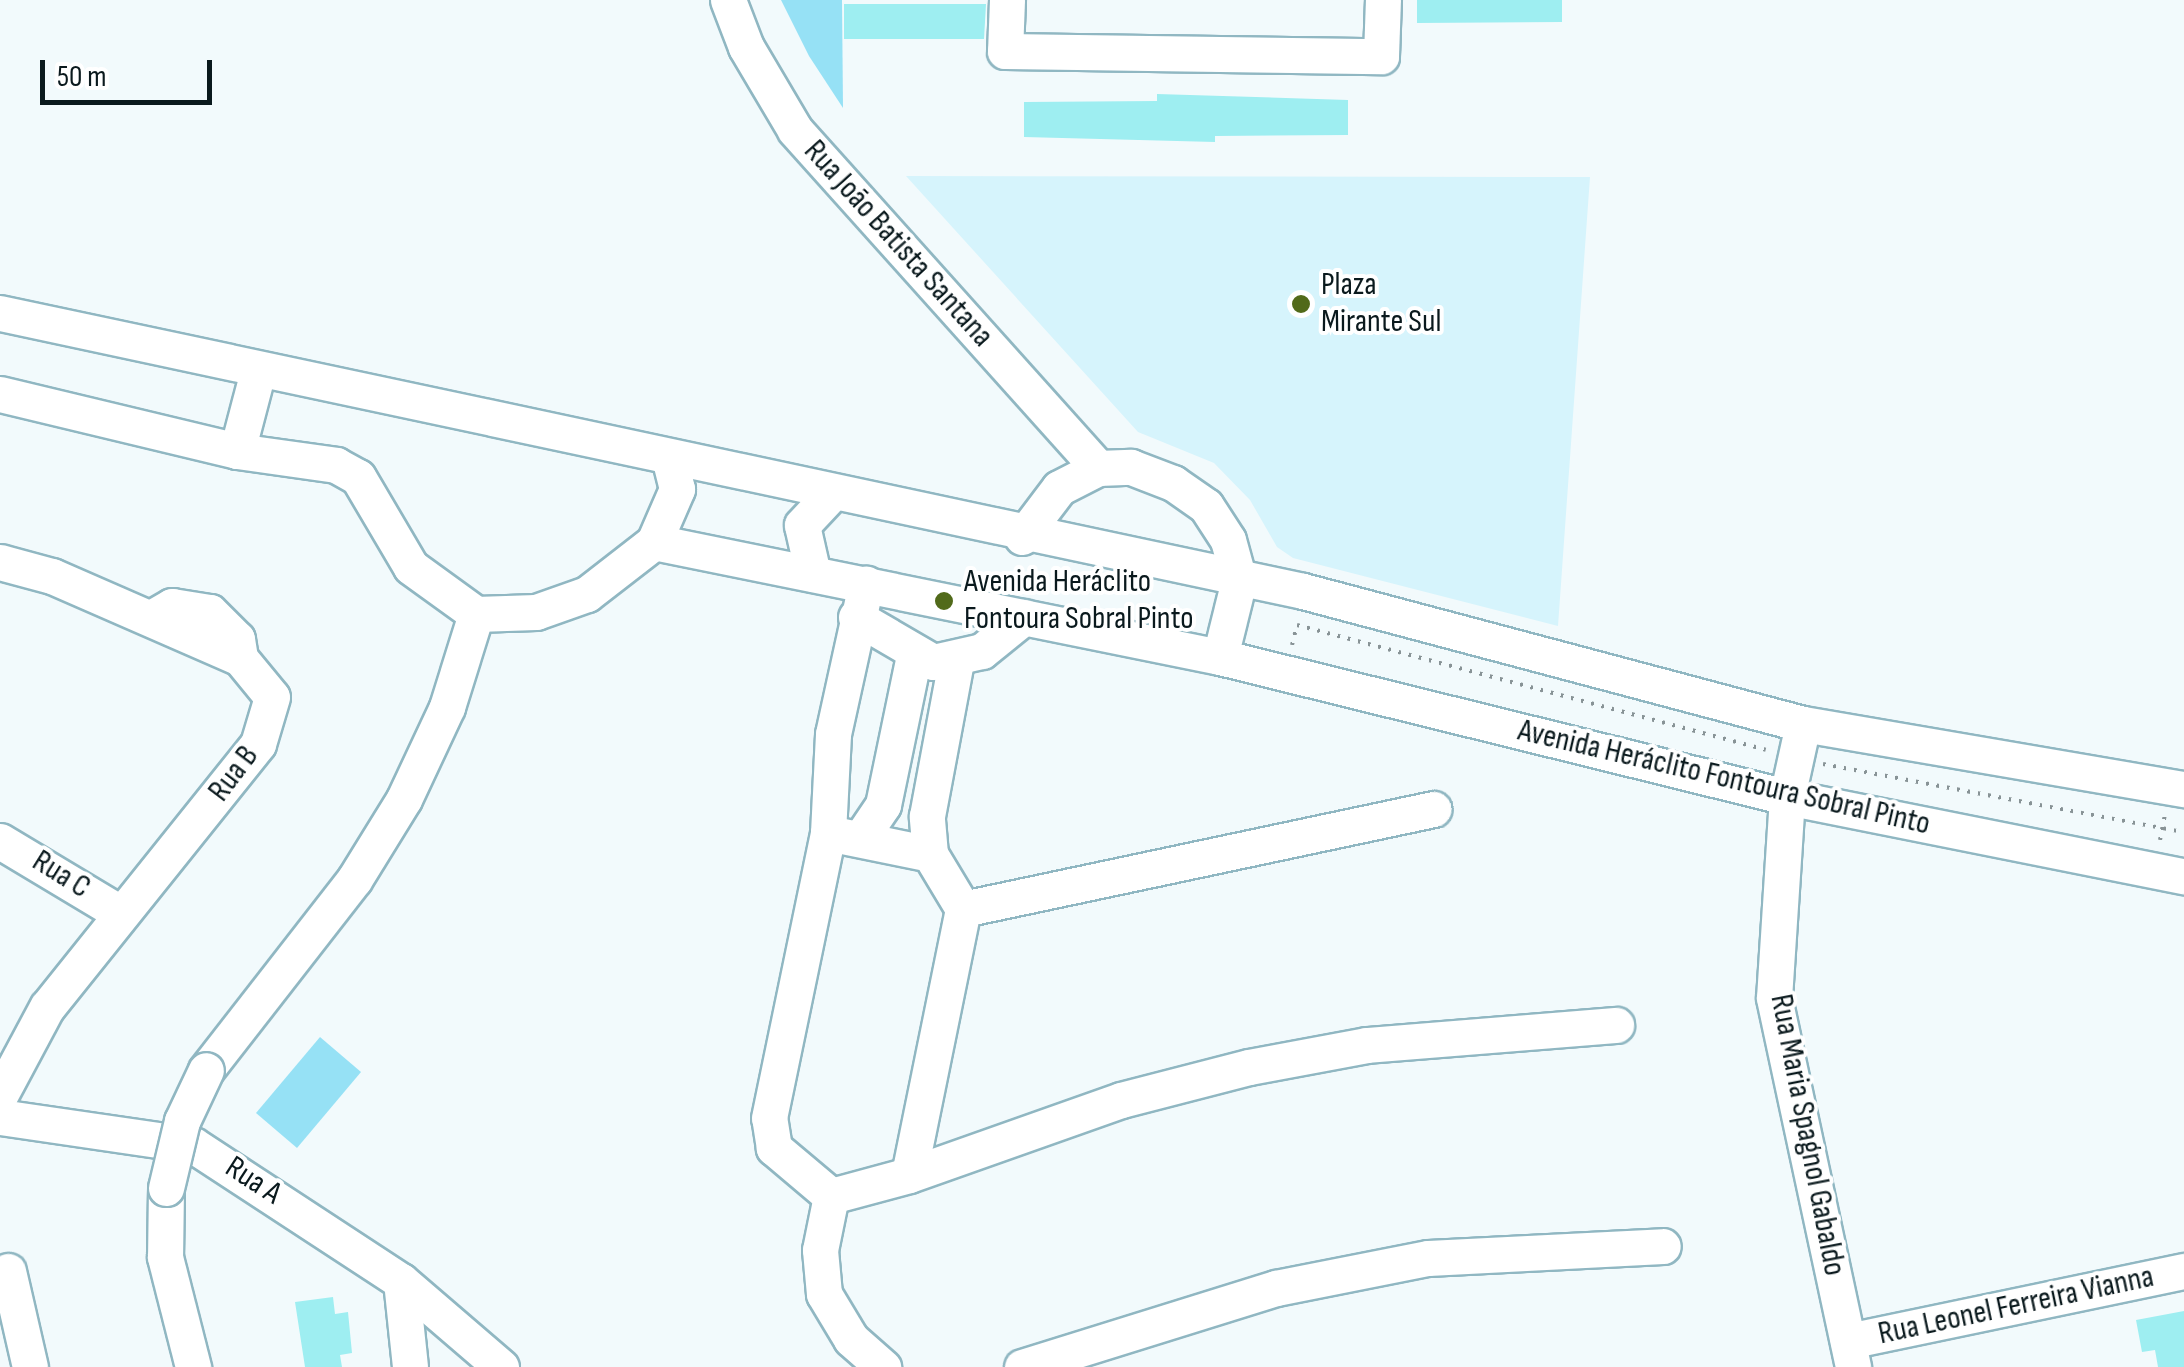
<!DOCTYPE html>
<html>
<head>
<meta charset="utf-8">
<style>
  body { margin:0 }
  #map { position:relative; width:2184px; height:1367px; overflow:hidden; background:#f2fafc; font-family:"Sofia Sans Condensed",sans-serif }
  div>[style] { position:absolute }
  .built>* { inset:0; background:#d6f4fc }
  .green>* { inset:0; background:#96e1f5 }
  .building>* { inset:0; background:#9eeef1 }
  .path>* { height:4px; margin-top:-2px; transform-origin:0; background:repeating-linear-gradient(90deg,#889396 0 2.5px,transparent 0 10.5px) }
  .roads { filter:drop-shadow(2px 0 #90b7c2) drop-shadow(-2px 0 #90b7c2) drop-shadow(0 2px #90b7c2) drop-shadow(0 -2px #90b7c2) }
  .minor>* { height:35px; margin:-17.5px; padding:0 17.5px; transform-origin:17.5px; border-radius:17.5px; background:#fff }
  .bridges { filter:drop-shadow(2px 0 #90b7c2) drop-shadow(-2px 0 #90b7c2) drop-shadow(0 2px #90b7c2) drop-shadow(0 -2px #90b7c2) }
  .minor-bridge>* { height:35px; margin:-17.5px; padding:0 17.5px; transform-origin:17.5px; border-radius:17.5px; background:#fff }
  .dots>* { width:28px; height:28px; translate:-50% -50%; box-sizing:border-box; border:5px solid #fff; border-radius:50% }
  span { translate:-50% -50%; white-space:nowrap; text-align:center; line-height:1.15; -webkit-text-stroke:8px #fff; paint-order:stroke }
  .street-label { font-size:32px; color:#0a191d }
  .poi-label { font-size:32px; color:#0a191d }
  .left { translate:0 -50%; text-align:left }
  .scale { position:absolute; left:40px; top:60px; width:172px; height:45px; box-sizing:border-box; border:5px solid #0a191d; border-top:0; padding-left:12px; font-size:30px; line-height:35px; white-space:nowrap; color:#0a191d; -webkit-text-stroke:8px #fff; paint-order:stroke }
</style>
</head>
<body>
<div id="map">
  <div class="built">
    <i style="clip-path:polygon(906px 176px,1590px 177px,1558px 626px,1293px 558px,1277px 547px,1250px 500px,1214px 463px,1138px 432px)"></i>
  </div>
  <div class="green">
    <i style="clip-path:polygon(781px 0,842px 0,843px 108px,809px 56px)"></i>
    <i style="clip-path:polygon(320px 1037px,361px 1072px,297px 1148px,256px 1113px)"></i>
  </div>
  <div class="building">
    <i style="clip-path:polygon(1417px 0,1562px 0,1562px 22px,1417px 23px)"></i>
    <i style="clip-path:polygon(844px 4px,986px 4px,984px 39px,844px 39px)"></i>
    <i style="clip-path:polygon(1157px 94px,1348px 100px,1348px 135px,1215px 136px,1215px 142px,1024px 137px,1024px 102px,1157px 101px)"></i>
    <i style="clip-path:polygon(333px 1297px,335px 1314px,348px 1312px,352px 1353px,340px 1355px,342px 1367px,305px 1367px,295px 1302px)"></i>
    <i style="clip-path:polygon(2184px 1311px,2184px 1367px,2158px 1367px,2155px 1350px,2142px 1352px,2136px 1320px)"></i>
  </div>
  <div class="path">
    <i style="left:1297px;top:625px;width:485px;rotate:14.9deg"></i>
    <i style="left:1292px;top:645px;width:21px;rotate:-76deg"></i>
    <i style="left:1823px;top:764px;width:367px;rotate:10.7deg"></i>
    <i style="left:2160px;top:840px;width:25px;rotate:-79deg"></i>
  </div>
  <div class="roads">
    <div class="minor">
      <i style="left:728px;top:0;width:50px;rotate:69deg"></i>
      <i style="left:746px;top:47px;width:96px;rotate:59.4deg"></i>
      <i style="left:795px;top:130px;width:454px;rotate:48.1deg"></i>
      <i style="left:1007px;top:0;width:51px;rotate:92.2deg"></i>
      <i style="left:1005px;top:51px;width:376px;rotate:0.8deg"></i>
      <i style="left:1381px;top:56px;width:56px;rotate:-88deg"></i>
      <i style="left:0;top:313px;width:1332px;rotate:12.04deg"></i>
      <i style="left:1303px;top:591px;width:517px;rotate:14.9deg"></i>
      <i style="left:1803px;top:724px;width:387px;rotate:9.7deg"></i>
      <i style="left:0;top:394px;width:244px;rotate:13.5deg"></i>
      <i style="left:237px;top:451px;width:100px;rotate:8deg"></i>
      <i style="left:336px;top:465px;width:25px;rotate:29deg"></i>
      <i style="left:358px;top:477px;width:104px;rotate:59.5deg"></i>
      <i style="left:411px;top:567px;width:80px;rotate:35.9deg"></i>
      <i style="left:476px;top:614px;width:60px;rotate:-1.9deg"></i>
      <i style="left:536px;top:612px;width:54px;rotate:-19.4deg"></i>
      <i style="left:587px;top:594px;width:85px;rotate:-37.8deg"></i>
      <i style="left:654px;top:542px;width:578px;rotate:11.49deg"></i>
      <i style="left:1220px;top:657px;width:584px;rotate:13.87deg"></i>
      <i style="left:1787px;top:797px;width:405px;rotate:11.3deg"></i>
      <i style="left:237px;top:451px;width:83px;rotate:-75.3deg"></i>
      <i style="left:1022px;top:537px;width:61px;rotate:-52.9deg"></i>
      <i style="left:1059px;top:488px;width:44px;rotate:-27.1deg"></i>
      <i style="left:1098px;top:468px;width:33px;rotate:-2deg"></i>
      <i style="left:1131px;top:467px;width:45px;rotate:20.9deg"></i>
      <i style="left:1173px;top:483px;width:40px;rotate:34.9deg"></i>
      <i style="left:1206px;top:506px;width:40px;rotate:57.1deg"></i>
      <i style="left:1228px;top:540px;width:41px;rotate:74.6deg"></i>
      <i style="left:1239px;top:580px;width:79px;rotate:103.9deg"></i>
      <i style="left:654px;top:542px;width:58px;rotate:-66.5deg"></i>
      <i style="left:677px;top:489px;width:33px;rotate:-104deg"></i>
      <i style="left:0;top:562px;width:54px;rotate:15.1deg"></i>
      <i style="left:52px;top:576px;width:205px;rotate:23.6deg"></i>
      <i style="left:240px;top:658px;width:50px;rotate:50.6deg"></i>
      <i style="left:272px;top:697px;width:49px;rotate:106.6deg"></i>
      <i style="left:258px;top:744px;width:337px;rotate:128.7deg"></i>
      <i style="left:47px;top:1007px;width:100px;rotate:118.1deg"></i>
      <i style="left:813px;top:574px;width:50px;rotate:-102.7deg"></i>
      <i style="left:802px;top:525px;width:42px;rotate:-46.9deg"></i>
      <i style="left:153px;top:617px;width:22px;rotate:-30deg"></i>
      <i style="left:172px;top:606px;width:38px;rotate:9deg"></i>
      <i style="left:210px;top:612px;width:38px;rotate:45deg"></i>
      <i style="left:237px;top:639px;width:19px;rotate:81deg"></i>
      <i style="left:856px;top:617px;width:89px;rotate:30.3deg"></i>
      <i style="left:933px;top:662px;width:50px;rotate:-12.7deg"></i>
      <i style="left:982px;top:651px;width:54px;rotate:-39deg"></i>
      <i style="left:1803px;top:724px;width:75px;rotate:102.4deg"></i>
      <i style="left:1787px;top:797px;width:201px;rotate:93.7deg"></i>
      <i style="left:1774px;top:998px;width:377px;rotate:77.9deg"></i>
      <i style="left:828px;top:833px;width:104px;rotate:11.6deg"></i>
      <i style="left:930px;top:854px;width:64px;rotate:59deg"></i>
      <i style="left:963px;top:909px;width:271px;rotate:101.5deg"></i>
      <i style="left:909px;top:1175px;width:81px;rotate:164.9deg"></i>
      <i style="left:831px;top:1196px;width:75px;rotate:-139.9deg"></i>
      <i style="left:774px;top:1148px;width:30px;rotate:-99deg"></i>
      <i style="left:769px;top:1118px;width:291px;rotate:-78.3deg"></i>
      <i style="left:828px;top:833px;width:99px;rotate:-87.1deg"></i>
      <i style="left:833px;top:734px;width:154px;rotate:-77.6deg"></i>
      <i style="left:860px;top:839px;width:41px;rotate:-55.9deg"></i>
      <i style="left:883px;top:805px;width:153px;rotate:-78.3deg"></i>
      <i style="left:0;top:841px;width:140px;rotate:31deg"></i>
      <i style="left:930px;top:854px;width:38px;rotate:-95deg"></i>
      <i style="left:927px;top:816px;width:158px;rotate:-79.4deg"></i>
      <i style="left:963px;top:909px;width:481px;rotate:-12deg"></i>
      <i style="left:206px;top:1070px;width:241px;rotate:-52.1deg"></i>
      <i style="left:354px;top:880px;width:95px;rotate:-58.3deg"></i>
      <i style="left:404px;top:799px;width:102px;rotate:-64.9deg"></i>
      <i style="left:447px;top:707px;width:97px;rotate:-72.7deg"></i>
      <i style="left:0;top:1117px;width:195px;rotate:8.3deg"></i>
      <i style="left:193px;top:1145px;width:249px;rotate:33.2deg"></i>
      <i style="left:401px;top:1281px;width:132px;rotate:40.7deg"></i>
      <i style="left:909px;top:1175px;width:225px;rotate:-19.5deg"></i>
      <i style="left:1121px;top:1100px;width:132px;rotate:-14.5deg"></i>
      <i style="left:1249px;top:1067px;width:120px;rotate:-10.6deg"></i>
      <i style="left:1367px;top:1045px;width:250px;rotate:-4.6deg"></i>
      <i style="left:166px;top:1188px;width:69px;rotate:90.8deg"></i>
      <i style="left:165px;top:1257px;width:114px;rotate:75.7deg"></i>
      <i style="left:831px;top:1196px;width:55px;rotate:101.5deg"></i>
      <i style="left:820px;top:1250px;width:44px;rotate:84.8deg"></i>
      <i style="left:824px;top:1294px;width:52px;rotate:59deg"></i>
      <i style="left:851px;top:1339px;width:43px;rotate:41.2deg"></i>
      <i style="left:8px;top:1271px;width:98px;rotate:77.1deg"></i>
      <i style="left:401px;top:1281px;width:86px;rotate:84deg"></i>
      <i style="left:1848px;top:1341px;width:343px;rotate:-11.8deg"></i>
      <i style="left:1022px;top:1367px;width:266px;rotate:-17.3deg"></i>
      <i style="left:1276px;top:1288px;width:155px;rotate:-11.2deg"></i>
      <i style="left:1428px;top:1258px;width:235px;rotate:-2.9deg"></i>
    </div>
  </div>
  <div class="bridges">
    <div class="minor-bridge">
      <i style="left:166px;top:1188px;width:69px;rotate:-76.6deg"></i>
      <i style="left:182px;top:1121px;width:56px;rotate:-64.8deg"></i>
    </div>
  </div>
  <div class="dots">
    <i style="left:1301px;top:304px;background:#516a1a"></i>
    <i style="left:944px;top:601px;background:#516a1a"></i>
  </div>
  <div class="street-label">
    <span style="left:898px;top:244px;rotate:48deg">Rua João Batista Santana</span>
    <span style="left:234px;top:774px;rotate:-53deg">Rua B</span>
    <span style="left:1724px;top:778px;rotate:13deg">Avenida Heráclito Fontoura Sobral Pinto</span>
    <span style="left:61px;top:875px;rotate:32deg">Rua C</span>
    <span style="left:1807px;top:1135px;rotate:79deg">Rua Maria Spagnol Gabaldo</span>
    <span style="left:253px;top:1181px;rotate:33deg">Rua A</span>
    <span style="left:2016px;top:1306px;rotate:-12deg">Rua Leonel Ferreira Vianna</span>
  </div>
  <div class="poi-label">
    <span class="left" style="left:1321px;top:304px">Plaza<br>Mirante Sul</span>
    <span class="left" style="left:964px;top:601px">Avenida Heráclito<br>Fontoura Sobral Pinto</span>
  </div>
  <div class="scale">50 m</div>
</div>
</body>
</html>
